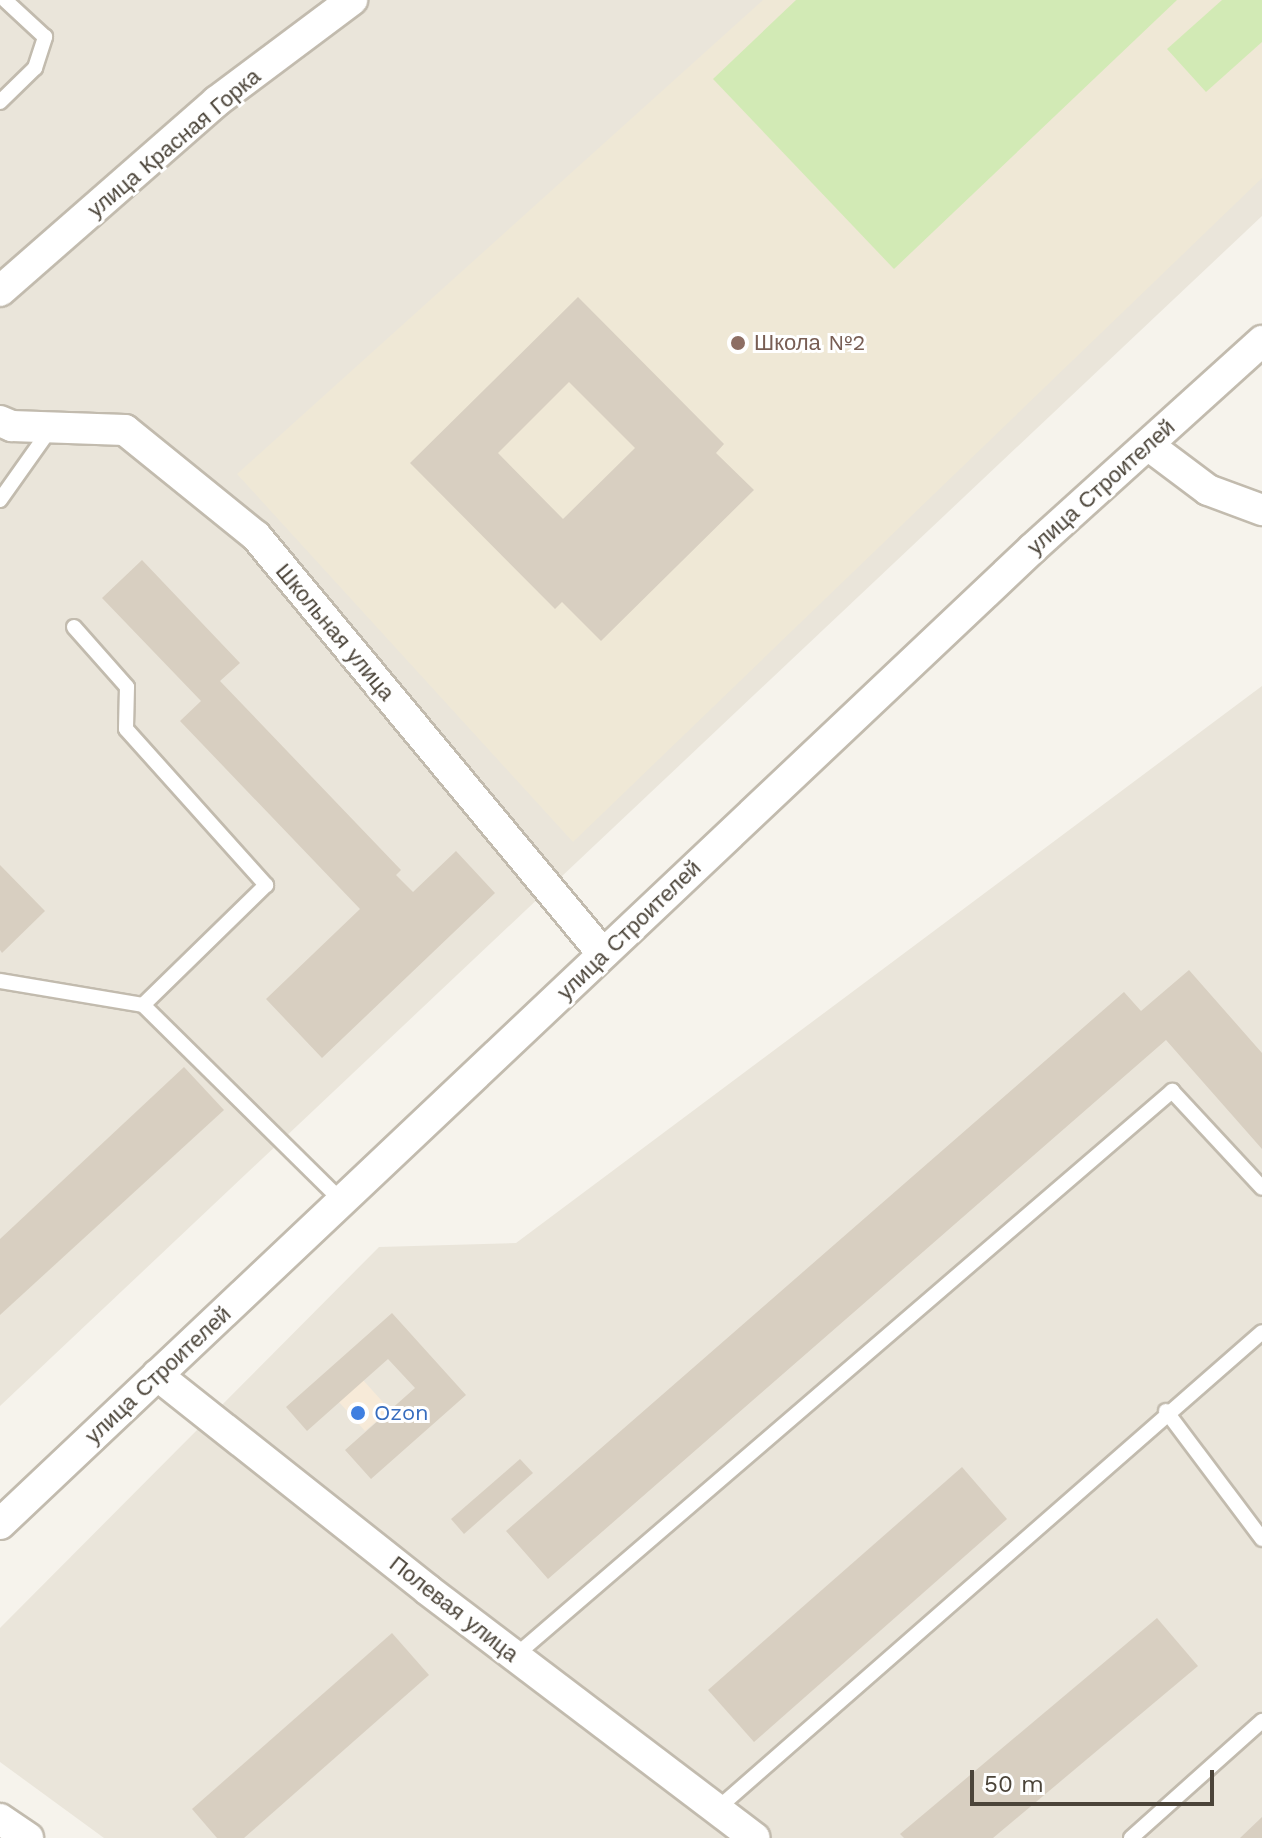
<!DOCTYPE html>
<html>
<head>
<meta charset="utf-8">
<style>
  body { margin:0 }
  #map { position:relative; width:1262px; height:1838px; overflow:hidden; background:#f6f3ec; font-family:"Work Sans",sans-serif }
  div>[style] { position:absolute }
  .residential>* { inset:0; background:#eae5da }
  .commercial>* { inset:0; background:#f7ead8 }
  .education>* { inset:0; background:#efe8d6 }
  .green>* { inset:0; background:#d2eab5 }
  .building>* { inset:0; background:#d8cfc1 }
  .roads { filter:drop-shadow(2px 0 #c2bbae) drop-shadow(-2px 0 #c2bbae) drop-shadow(0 2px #c2bbae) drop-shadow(0 -2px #c2bbae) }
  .lane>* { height:14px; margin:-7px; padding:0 7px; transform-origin:7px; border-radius:7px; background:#fff }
  .street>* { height:30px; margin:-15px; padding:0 15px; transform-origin:15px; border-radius:15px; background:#fff }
  .dots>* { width:22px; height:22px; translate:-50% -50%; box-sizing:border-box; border:4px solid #fff; border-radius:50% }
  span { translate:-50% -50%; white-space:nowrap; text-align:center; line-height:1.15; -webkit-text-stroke:6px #fff; paint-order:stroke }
  .street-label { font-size:22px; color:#4b4439 }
  .education-label { font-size:22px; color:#785e54 }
  .left { translate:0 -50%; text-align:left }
  .shop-label { font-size:22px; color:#366cbe }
  .scale { position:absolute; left:970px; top:1770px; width:244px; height:36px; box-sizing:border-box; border:4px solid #4b4439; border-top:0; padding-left:10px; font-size:24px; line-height:28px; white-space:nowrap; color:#4b4439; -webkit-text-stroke:6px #fff; paint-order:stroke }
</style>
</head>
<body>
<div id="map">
  <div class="residential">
    <i style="clip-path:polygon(0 0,1262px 0,1262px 216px,0 1406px)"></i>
    <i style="clip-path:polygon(1262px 686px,1262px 1838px,104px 1838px,0 1762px,0 1628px,379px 1247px,516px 1243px)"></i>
  </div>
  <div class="commercial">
    <i style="clip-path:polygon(363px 1380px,390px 1410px,365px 1431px,339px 1402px)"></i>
  </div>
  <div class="education">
    <i style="clip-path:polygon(763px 0,1262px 0,1262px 178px,573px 842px,237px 474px)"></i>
  </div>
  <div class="green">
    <i style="clip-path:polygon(796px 0,1177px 0,894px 269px,713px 79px)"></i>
    <i style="clip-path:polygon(1222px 0,1262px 0,1262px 42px,1206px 92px,1167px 49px)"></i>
  </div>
  <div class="building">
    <i style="clip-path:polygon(evenodd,578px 297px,724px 444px,716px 453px,754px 490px,601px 641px,562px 602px,555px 609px,410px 463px,578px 297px,569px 382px,635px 448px,563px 519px,498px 453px,569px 382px)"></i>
    <i style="clip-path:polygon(142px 560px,240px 663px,220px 681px,401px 870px,396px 875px,413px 892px,456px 851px,495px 893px,322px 1058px,266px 999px,360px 909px,180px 721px,201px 701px,102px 598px)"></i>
    <i style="clip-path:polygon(0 865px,45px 911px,2px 953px,0 950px)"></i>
    <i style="clip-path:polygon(1189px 970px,1262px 1053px,1262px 1149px,1166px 1040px,548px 1579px,506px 1531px,1124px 992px,1141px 1011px)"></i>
    <i style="clip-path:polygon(184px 1067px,224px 1110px,0 1315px,0 1239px)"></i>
    <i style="clip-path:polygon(392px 1313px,466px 1395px,371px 1479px,345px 1450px,415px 1388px,388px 1359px,307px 1431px,286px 1407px)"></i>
    <i style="clip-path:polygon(520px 1459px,533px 1473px,464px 1534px,451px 1519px)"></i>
    <i style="clip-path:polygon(962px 1467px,1007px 1519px,754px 1742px,708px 1690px)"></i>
    <i style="clip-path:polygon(1157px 1618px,1198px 1666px,993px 1838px,904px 1838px,900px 1834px)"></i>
    <i style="clip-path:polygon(392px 1633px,429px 1675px,244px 1838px,217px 1838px,192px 1809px)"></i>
    <i style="clip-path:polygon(1262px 1817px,1262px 1838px,1240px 1838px)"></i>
  </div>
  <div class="roads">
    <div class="lane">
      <i style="left:0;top:102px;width:49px;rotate:-44.2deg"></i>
      <i style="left:35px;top:68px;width:33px;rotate:-72deg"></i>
      <i style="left:45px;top:37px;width:54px;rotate:-137.2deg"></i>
      <i style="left:0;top:500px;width:88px;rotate:-54.7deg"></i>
      <i style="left:74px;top:627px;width:80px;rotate:48.5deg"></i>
      <i style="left:127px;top:687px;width:42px;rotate:91.4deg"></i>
      <i style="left:126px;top:729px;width:210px;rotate:48.1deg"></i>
      <i style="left:266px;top:885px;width:172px;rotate:135.7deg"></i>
      <i style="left:143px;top:1005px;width:281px;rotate:44.6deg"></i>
      <i style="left:0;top:981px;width:145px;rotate:9.5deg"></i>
      <i style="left:1166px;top:1411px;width:160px;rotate:53.1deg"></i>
      <i style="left:515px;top:1656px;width:867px;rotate:-40.69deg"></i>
      <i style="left:1172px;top:1091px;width:132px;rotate:47.1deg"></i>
      <i style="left:717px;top:1809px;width:724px;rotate:-41.19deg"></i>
      <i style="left:1131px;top:1838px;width:176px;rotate:-41.8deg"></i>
    </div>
    <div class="street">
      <i style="left:0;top:291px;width:288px;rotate:-41.2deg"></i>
      <i style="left:217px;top:101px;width:169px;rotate:-36.8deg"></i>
      <i style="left:0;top:421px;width:13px;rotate:23deg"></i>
      <i style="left:12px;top:426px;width:113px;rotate:2deg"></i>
      <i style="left:125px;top:430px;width:169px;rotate:39deg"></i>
      <i style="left:256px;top:536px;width:543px;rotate:50.3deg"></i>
      <i style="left:1148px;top:445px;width:75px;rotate:36.9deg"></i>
      <i style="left:1208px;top:490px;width:58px;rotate:20.3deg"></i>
      <i style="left:157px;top:1375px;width:346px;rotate:38.4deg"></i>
      <i style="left:428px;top:1590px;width:410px;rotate:37.2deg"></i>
      <i style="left:0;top:1524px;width:1421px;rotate:-43.37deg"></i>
      <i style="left:1033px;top:548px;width:309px;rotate:-42.1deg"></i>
      <i style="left:0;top:1819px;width:34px;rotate:34deg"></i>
    </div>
  </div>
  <div class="dots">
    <i style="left:738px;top:343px;background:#8d6e63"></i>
    <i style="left:358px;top:1413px;background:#3f7fe0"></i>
  </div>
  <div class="street-label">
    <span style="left:174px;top:143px;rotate:-40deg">улица Красная Горка</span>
    <span style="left:1101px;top:487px;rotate:-42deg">улица Строителей</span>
    <span style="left:335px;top:632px;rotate:50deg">Школьная улица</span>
    <span style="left:629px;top:930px;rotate:-44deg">улица Строителей</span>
    <span style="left:158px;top:1375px;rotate:-43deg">улица Строителей</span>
    <span style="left:454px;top:1609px;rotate:38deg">Полевая улица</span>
  </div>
  <div class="education-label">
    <span class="left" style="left:754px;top:343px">Школа №2</span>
  </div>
  <div class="shop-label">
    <span class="left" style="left:374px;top:1413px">Ozon</span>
  </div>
  <div class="scale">50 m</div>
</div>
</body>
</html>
